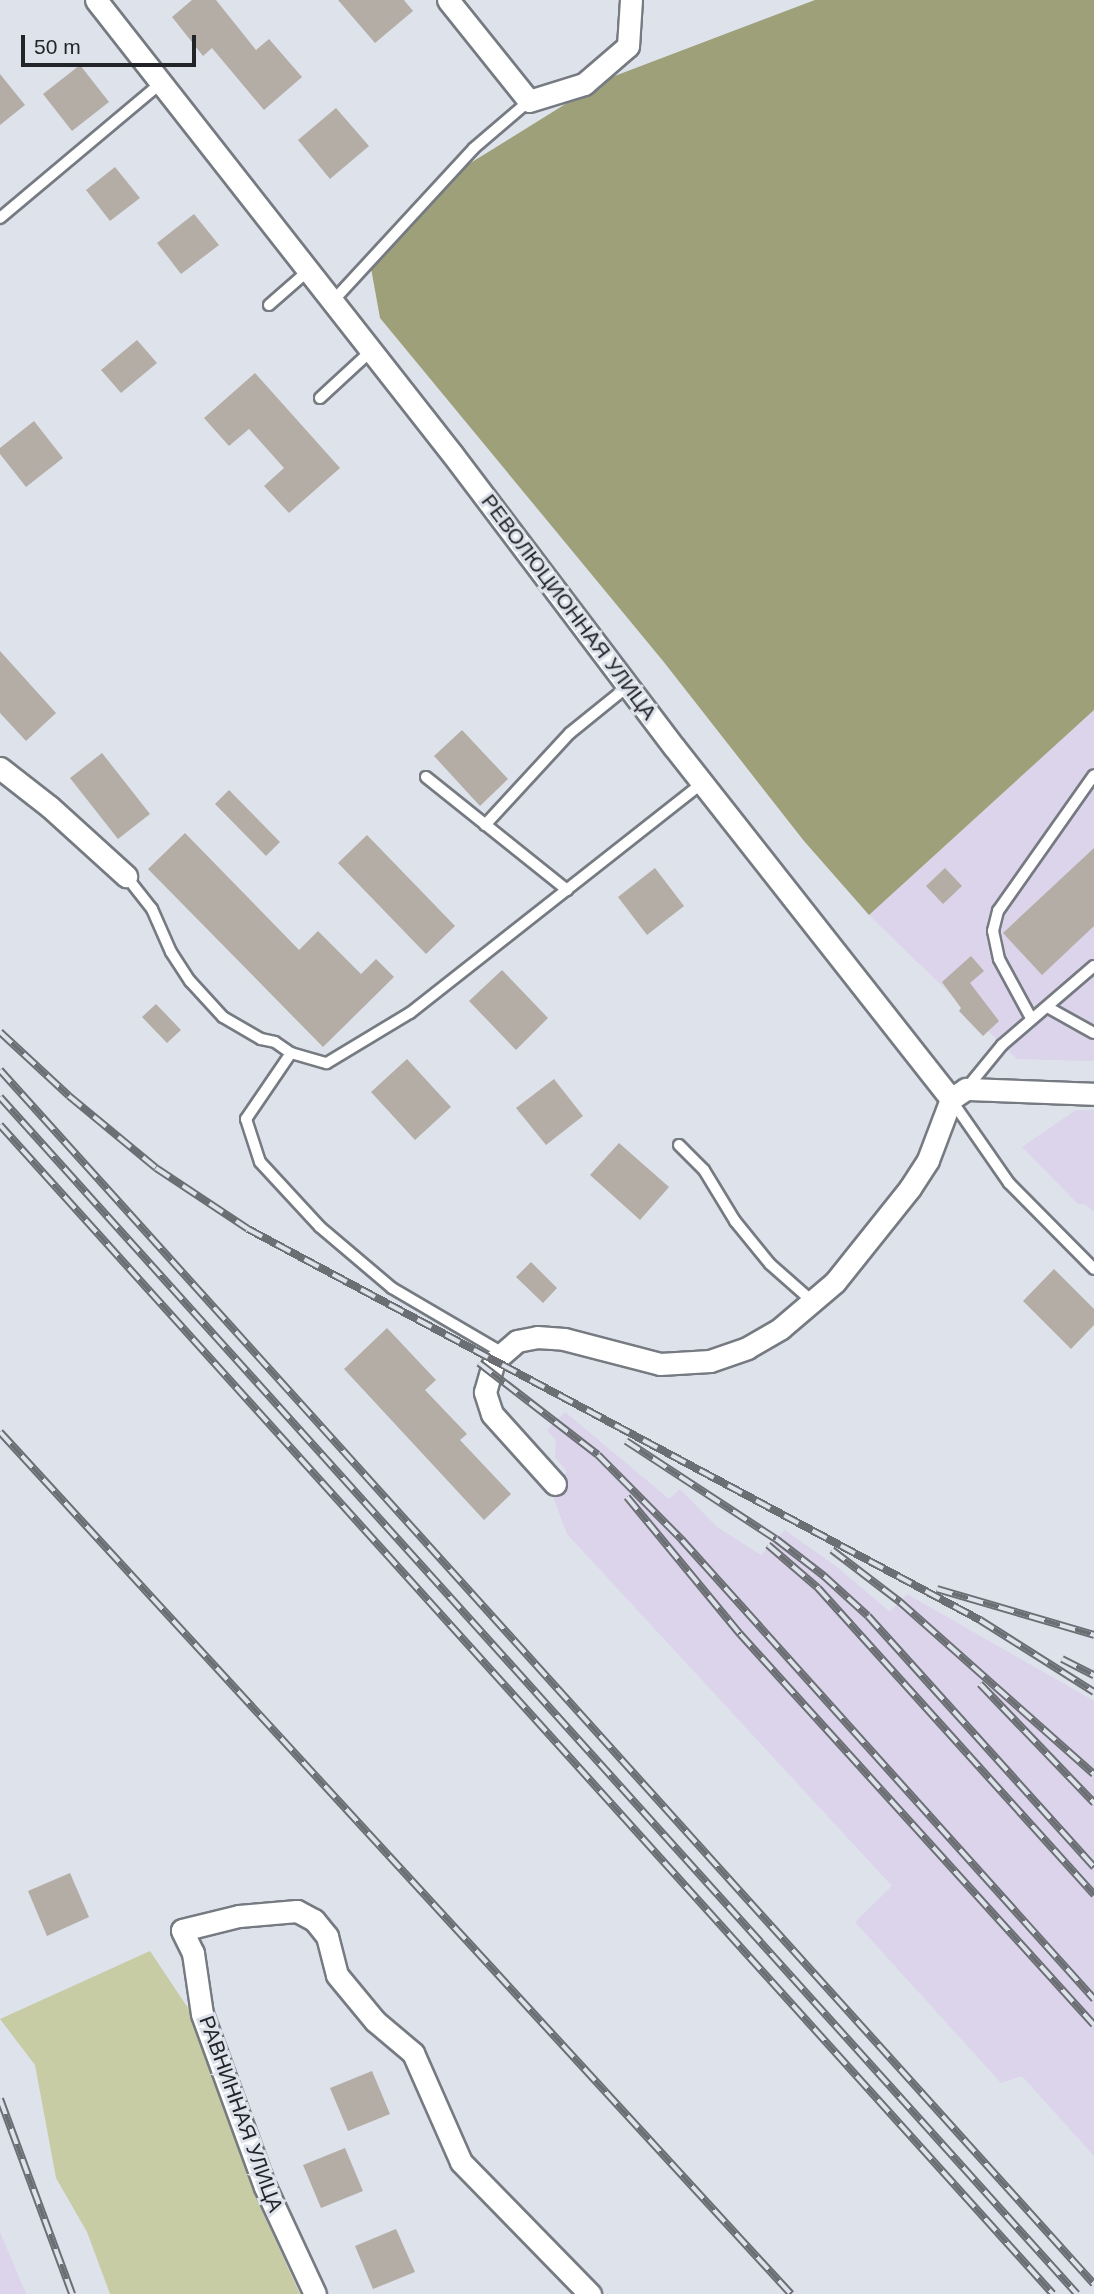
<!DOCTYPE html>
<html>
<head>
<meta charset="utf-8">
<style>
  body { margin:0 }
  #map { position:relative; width:1094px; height:2294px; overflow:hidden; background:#dee2eb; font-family:Arial,sans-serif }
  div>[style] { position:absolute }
  .industrial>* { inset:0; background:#dbd4ea }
  .green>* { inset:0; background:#c8cca5 }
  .forest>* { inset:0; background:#9da079 }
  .building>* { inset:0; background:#b3ada6 }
  .roads { filter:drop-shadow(2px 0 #767b82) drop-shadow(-2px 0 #767b82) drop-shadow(0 2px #767b82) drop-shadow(0 -2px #767b82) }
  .lane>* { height:10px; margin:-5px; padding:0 5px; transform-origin:5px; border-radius:5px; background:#fff }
  .street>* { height:21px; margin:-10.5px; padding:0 10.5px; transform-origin:10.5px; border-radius:10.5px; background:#fff }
  .rail>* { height:8px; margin-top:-4px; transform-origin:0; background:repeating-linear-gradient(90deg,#dee2eb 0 16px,#6b6e73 0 32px); box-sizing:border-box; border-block:2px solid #6b6e73 }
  span { translate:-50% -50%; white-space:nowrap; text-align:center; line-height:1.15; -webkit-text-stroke:6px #dee2eb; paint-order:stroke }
  .street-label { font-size:21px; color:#232428 }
  .scale { position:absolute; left:21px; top:35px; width:175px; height:32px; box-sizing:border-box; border:4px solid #232428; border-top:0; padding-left:9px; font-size:21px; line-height:24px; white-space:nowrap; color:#232428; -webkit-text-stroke:5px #dee2eb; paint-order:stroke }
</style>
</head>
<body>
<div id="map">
  <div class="industrial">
    <i style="clip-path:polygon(1094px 710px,1094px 1061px,1017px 1059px,869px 915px)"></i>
    <i style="clip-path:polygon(1076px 1110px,1094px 1110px,1094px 1212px,1085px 1204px,1078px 1204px,1022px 1147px)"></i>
    <i style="clip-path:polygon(565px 1412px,669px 1499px,680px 1489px,717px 1527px,761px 1555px,785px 1530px,837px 1567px,890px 1612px,907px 1594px,1094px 1701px,1094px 2156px,1022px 2076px,1001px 2083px,855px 1922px,892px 1886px,567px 1534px,552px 1494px,555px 1484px,567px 1472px,555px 1457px,556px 1440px,547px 1430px)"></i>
    <i style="clip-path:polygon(0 2232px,26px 2294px,0 2294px)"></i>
  </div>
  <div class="green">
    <i style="clip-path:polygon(150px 1951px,196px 2020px,253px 2191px,300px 2294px,110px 2294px,87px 2232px,56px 2178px,35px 2065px,0 2019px)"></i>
  </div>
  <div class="forest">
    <i style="clip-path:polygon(815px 0,1094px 0,1094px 710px,869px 915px,804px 841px,663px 661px,380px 318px,371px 268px,464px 167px,604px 80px)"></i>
  </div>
  <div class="building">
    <i style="clip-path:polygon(192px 0,216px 0,256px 50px,269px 39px,302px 77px,264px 110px,212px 48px,203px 56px,172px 17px)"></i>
    <i style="clip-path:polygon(338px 0,404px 0,413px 11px,375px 43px)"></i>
    <i style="clip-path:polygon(80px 65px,109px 102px,72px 131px,43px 94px)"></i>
    <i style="clip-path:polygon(0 74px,25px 105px,0 125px)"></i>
    <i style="clip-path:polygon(336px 108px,369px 146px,330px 179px,298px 140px)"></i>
    <i style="clip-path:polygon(115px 167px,140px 198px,110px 221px,86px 190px)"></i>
    <i style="clip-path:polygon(194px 214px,219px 245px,181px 274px,157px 243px)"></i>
    <i style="clip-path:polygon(137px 340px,157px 363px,121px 393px,101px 370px)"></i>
    <i style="clip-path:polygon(255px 373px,340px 468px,289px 513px,264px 486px,284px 468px,249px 429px,229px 446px,204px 418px)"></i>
    <i style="clip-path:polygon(34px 421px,63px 458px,26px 487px,0 454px,0 448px)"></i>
    <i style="clip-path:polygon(0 651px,56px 713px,26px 741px,0 713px)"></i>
    <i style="clip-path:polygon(462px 730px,508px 779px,480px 806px,434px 756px)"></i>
    <i style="clip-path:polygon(102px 753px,150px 814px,118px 839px,70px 778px)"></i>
    <i style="clip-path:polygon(229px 790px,280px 842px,266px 856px,215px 804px)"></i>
    <i style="clip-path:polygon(185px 833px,299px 950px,318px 931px,361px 974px,376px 959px,394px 977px,323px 1047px,148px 869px)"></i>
    <i style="clip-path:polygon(367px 835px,455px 926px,426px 954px,338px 863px)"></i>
    <i style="clip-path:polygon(1094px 848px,1094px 926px,1042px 975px,1003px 933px)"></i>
    <i style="clip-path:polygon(655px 868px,684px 906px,647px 935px,618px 897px)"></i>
    <i style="clip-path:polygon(945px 868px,962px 886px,943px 904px,926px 886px)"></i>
    <i style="clip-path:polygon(971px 956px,984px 971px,970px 983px,999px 1021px,983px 1036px,959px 1011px,961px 1008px,942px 982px)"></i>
    <i style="clip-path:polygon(502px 970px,548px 1018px,516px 1050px,469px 1001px)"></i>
    <i style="clip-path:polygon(156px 1004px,181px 1030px,167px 1043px,142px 1017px)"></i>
    <i style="clip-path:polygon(407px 1059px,451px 1107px,415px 1140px,371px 1092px)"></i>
    <i style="clip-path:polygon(554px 1079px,583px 1116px,546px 1145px,516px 1108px)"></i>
    <i style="clip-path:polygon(619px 1143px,669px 1187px,640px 1220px,590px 1175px)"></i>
    <i style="clip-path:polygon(531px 1262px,557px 1288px,543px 1303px,516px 1277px)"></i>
    <i style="clip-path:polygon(1054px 1269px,1094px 1309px,1094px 1325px,1071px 1349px,1023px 1301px)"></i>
    <i style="clip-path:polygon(387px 1328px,436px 1380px,425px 1390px,467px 1434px,460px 1440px,511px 1494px,484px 1520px,344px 1369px)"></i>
    <i style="clip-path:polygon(70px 1873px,89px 1917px,47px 1936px,28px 1891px)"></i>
    <i style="clip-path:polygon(372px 2071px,390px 2114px,348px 2131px,330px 2088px)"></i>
    <i style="clip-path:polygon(345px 2148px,363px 2191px,321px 2208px,303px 2165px)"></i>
    <i style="clip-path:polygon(396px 2229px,415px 2272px,373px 2289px,355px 2246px)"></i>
  </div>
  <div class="roads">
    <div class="lane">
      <i style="left:0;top:218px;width:210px;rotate:-40deg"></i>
      <i style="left:332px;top:302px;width:209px;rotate:-47.3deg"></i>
      <i style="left:474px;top:148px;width:72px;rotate:-40.5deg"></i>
      <i style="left:269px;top:305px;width:52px;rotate:-41.1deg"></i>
      <i style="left:320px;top:398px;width:69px;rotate:-42.7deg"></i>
      <i style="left:426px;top:777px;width:181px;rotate:38.7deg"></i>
      <i style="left:485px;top:825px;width:125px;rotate:-47.3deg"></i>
      <i style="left:570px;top:733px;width:75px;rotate:-39deg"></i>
      <i style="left:126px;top:876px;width:42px;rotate:51.8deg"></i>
      <i style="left:152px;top:909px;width:47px;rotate:66.2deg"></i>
      <i style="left:171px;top:952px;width:35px;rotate:57deg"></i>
      <i style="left:190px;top:981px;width:49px;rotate:47.5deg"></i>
      <i style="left:223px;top:1017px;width:44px;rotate:30.1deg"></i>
      <i style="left:261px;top:1039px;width:14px;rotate:12deg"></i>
      <i style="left:275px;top:1042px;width:19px;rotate:35deg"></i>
      <i style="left:291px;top:1053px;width:80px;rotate:124.3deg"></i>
      <i style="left:246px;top:1119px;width:45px;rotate:72deg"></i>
      <i style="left:260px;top:1162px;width:88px;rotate:47.3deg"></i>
      <i style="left:320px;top:1227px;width:94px;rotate:40.3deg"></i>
      <i style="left:392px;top:1288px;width:129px;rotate:30.4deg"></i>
      <i style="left:1049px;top:1008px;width:51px;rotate:29.1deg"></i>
      <i style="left:1031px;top:1018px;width:67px;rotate:-118.5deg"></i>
      <i style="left:999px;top:959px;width:29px;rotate:-102deg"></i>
      <i style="left:993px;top:931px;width:21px;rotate:-76deg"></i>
      <i style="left:998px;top:911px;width:166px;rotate:-54.8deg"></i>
      <i style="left:291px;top:1053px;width:37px;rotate:16deg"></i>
      <i style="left:327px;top:1063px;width:97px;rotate:-31.1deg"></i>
      <i style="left:410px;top:1013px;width:372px;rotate:-38.2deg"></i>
      <i style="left:966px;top:1089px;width:57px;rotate:-50.7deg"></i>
      <i style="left:1002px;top:1045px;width:121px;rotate:-40.7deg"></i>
      <i style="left:952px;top:1101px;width:100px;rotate:55.2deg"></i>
      <i style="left:1009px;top:1183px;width:121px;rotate:45.3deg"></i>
      <i style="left:679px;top:1145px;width:35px;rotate:45deg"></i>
      <i style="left:704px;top:1170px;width:60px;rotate:58.7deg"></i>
      <i style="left:735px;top:1221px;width:55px;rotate:50.9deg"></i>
      <i style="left:770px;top:1264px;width:56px;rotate:41.4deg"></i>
    </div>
    <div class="street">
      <i style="left:96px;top:0;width:578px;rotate:51.88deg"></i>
      <i style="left:453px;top:455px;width:366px;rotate:52.9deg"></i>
      <i style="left:674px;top:747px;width:448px;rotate:51.8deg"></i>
      <i style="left:448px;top:0;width:129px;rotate:51.3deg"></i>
      <i style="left:529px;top:101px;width:58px;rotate:-17.2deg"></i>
      <i style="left:584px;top:84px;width:58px;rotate:-40.8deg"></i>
      <i style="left:628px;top:46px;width:46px;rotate:-86.3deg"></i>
      <i style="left:0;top:768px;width:63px;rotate:38deg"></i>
      <i style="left:50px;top:807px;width:103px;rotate:42.2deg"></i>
      <i style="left:951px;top:1099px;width:18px;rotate:-34deg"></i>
      <i style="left:966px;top:1089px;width:128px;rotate:2.2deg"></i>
      <i style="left:555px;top:1484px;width:94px;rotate:-132deg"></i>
      <i style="left:492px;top:1414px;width:23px;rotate:-108deg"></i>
      <i style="left:485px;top:1392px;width:32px;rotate:-74deg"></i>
      <i style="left:494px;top:1361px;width:30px;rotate:-41deg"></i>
      <i style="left:517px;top:1341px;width:20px;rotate:-11deg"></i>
      <i style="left:537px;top:1337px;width:27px;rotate:4deg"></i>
      <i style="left:564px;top:1339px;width:99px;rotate:14.6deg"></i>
      <i style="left:660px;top:1364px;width:50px;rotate:-3.4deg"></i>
      <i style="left:710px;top:1361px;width:39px;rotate:-19deg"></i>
      <i style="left:747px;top:1348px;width:39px;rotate:-30deg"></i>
      <i style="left:781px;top:1328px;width:71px;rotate:-40.4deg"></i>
      <i style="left:835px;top:1282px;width:120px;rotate:-51.4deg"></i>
      <i style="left:910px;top:1188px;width:33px;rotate:-57deg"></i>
      <i style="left:928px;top:1160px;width:65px;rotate:-69.3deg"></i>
      <i style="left:315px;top:2294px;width:118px;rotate:-115deg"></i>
      <i style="left:265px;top:2187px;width:184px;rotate:-110deg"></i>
      <i style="left:202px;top:2014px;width:62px;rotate:-98.4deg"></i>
      <i style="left:193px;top:1953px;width:25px;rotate:-116deg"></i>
      <i style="left:182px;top:1930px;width:59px;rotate:-13.8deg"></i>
      <i style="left:239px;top:1916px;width:58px;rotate:-4.9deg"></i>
      <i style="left:297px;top:1911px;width:19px;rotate:28deg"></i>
      <i style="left:314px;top:1920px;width:21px;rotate:51deg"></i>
      <i style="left:327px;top:1936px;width:40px;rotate:75.6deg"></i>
      <i style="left:337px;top:1975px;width:60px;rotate:50.4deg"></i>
      <i style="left:375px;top:2021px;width:50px;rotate:40.1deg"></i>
      <i style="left:413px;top:2053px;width:119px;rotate:66.2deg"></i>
      <i style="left:461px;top:2162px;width:185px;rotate:45.7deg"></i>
    </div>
  </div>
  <div class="rail">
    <i style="left:0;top:1032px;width:94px;rotate:42.8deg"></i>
    <i style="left:69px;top:1096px;width:113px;rotate:39.6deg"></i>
    <i style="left:156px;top:1168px;width:110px;rotate:33.5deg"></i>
    <i style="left:248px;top:1229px;width:830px;rotate:28.11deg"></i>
    <i style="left:980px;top:1620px;width:135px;rotate:32.3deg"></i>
    <i style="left:0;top:1070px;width:1634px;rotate:47.98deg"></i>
    <i style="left:0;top:1097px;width:1610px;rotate:48.02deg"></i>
    <i style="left:0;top:1125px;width:1573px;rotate:47.99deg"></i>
    <i style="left:479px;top:1363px;width:150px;rotate:37.7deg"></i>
    <i style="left:598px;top:1455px;width:120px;rotate:45.3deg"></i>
    <i style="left:682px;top:1540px;width:617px;rotate:48.09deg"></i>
    <i style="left:0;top:1432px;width:1170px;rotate:47.46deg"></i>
    <i style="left:626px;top:1441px;width:179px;rotate:33.2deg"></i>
    <i style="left:776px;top:1539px;width:61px;rotate:37.6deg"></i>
    <i style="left:824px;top:1576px;width:59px;rotate:42.3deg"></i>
    <i style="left:868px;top:1616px;width:338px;rotate:48deg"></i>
    <i style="left:627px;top:1497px;width:178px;rotate:50.5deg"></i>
    <i style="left:740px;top:1634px;width:527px;rotate:47.84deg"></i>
    <i style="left:768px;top:1545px;width:66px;rotate:40.7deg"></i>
    <i style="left:818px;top:1588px;width:413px;rotate:48deg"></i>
    <i style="left:832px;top:1550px;width:86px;rotate:37.4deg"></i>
    <i style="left:900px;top:1602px;width:259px;rotate:41.6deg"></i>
    <i style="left:937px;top:1589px;width:164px;rotate:16.3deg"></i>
    <i style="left:1062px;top:1659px;width:36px;rotate:27deg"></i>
    <i style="left:980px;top:1684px;width:165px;rotate:46.2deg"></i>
    <i style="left:0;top:2099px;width:208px;rotate:69.7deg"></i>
  </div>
  <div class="street-label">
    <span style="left:569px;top:607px;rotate:53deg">РЕВОЛЮЦИОННАЯ УЛИЦА</span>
    <span style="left:241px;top:2114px;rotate:70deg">РАВНИННАЯ УЛИЦА</span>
  </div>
  <div class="scale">50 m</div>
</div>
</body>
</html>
